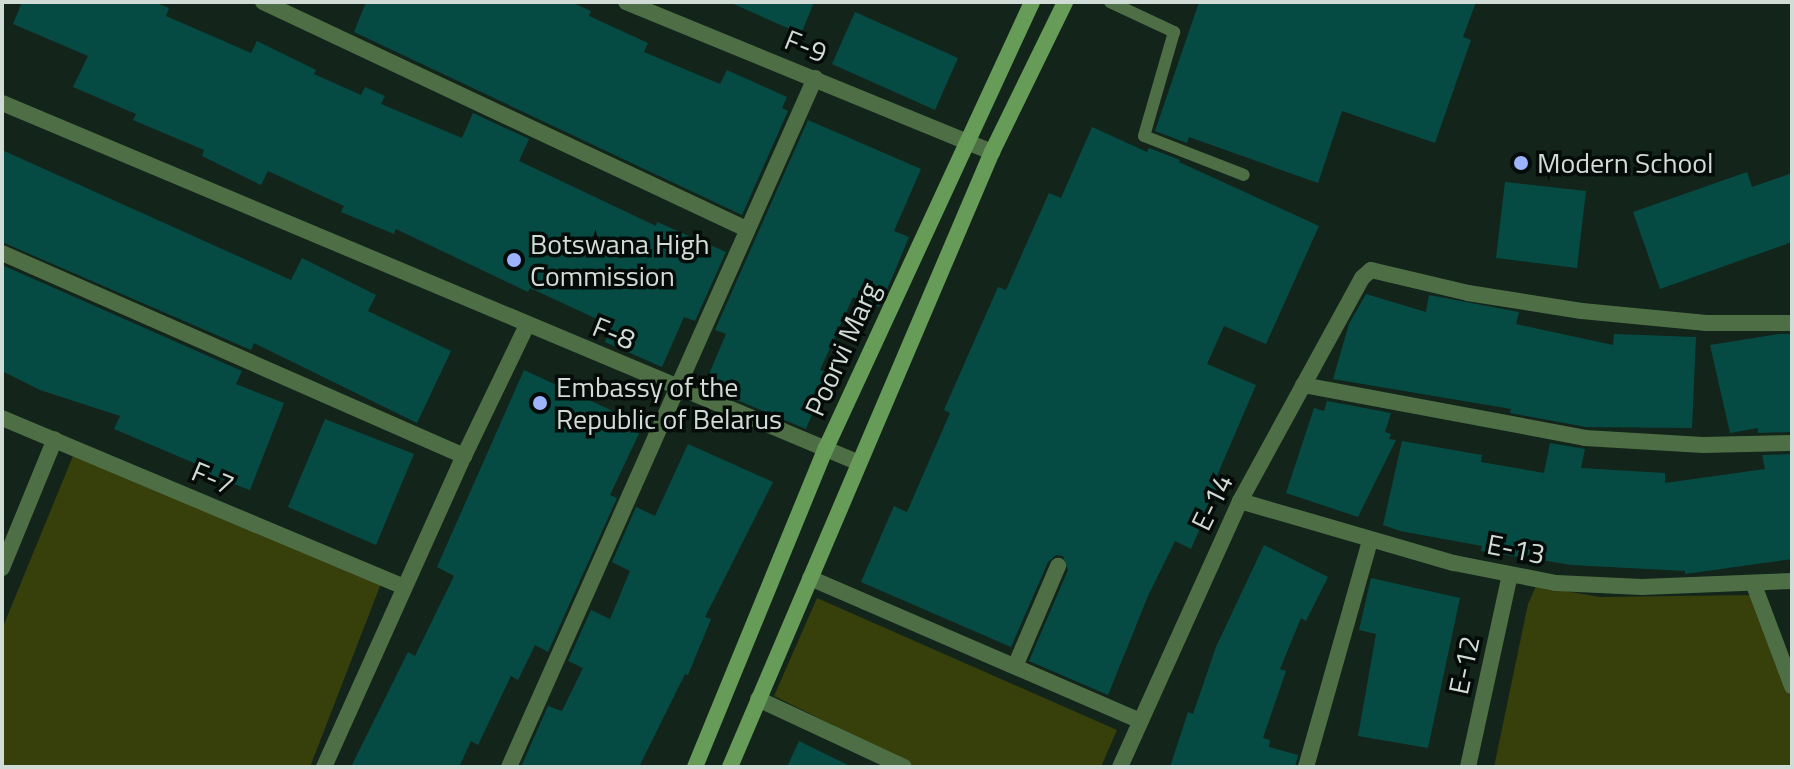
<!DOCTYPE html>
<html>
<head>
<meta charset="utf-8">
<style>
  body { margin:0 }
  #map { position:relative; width:1794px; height:769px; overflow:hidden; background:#13241b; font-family:"Titillium Web",sans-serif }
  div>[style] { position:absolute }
  .green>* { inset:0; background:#373f0b }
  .building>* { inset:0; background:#064b43 }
  .lane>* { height:12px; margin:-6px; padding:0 6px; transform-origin:6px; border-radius:6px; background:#4e6f45 }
  .street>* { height:16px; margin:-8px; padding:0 8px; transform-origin:8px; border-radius:8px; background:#4e6f45 }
  .secondary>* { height:16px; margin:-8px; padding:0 8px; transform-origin:8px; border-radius:8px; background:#669c58 }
  .dots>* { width:22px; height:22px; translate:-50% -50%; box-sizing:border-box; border:4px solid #050b08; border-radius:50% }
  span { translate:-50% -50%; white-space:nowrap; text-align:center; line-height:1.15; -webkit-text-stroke:7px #050b08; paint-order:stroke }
  .street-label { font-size:28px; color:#d1dcd6 }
  .poi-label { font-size:28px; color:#d1dcd6 }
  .left { translate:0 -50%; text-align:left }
  .frame { position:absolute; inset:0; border:4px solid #d1dcd6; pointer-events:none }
</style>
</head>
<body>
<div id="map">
  <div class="green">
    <i style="clip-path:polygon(73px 456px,382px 581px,310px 767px,2px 767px,2px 629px)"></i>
    <i style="clip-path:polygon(1536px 586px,1600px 597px,1754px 595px,1792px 701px,1792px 767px,1494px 767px,1528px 604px)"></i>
    <i style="clip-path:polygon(817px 598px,1117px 730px,1101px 767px,917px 767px,774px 696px)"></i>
  </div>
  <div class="building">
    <i style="clip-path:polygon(22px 2px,154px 2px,169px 8px,166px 16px,251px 53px,257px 41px,316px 70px,314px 74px,361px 95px,365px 87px,385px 96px,381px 104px,462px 138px,473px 113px,529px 139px,519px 161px,656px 226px,657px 222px,726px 252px,695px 321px,684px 317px,662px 367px,605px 342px,612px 326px,530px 288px,528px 292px,396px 229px,394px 234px,341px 212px,344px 206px,268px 171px,261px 185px,202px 156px,204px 150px,133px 120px,136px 114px,73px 87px,88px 56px,13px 24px)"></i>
    <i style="clip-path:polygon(366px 2px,571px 2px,591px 11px,589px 16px,648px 43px,644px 52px,720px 84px,727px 70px,787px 97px,782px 108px,788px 111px,742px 215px,354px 32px)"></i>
    <i style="clip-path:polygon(729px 2px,814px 2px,801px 34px)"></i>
    <i style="clip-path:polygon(1199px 2px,1476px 2px,1463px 37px,1471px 40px,1435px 143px,1342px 111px,1318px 183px,1189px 137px,1187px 143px,1155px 131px)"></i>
    <i style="clip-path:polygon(855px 12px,958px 58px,935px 110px,832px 64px)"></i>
    <i style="clip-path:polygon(808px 120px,921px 169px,894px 231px,909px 237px,892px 278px,879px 307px,853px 297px,820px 370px,829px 373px,806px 429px,704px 386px,726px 334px,715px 330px)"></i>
    <i style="clip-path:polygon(1092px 127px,1147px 152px,1149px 148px,1180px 160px,1179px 162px,1319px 226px,1266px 344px,1224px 326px,1207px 364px,1256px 385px,1216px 478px,1221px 480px,1191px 549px,1175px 541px,1148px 596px,1108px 695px,1029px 661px,1068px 570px,1063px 556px,1056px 555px,1048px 562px,1011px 647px,861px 582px,894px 506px,907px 512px,950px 413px,944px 410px,998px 287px,1006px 290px,1049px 193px,1061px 198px)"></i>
    <i style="clip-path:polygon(2px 150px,291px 280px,302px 258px,376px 295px,368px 311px,451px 351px,417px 423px,254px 343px,251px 350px,2px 242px)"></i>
    <i style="clip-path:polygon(1747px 172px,1752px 187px,1792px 173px,1792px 242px,1660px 289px,1633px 212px)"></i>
    <i style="clip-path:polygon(1505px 182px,1586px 191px,1577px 268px,1496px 258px)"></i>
    <i style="clip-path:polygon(2px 265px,242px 371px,236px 384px,284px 403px,250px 490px,207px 474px,208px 469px,114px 429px,120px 416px,40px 390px,2px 371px)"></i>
    <i style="clip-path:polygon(1366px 294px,1426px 312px,1429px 295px,1519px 312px,1516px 324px,1613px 345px,1614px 334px,1696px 337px,1692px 428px,1586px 427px,1510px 413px,1511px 409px,1333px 379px,1349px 324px)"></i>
    <i style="clip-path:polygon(1779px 334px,1792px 334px,1792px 432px,1758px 433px,1758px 428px,1730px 433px,1710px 345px)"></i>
    <i style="clip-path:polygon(524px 370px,643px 425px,610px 495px,617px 498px,548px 652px,535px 645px,518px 680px,511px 676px,478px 745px,471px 741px,459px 767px,351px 767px,408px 652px,415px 656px,454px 576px,437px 567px)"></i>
    <i style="clip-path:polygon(1327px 401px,1391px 413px,1385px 432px,1391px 434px,1389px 439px,1396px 440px,1358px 517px,1286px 493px,1314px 408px,1324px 411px)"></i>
    <i style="clip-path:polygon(325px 419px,414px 454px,376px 545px,288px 507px)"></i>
    <i style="clip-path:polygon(1402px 441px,1482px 455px,1481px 462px,1544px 473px,1550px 443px,1585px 449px,1581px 468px,1665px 473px,1665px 483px,1765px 469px,1762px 455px,1792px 454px,1792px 559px,1685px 574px,1685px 571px,1572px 565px,1481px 551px,1482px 546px,1400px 531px,1383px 525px)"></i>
    <i style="clip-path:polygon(688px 444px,773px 482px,705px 617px,711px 619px,688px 675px,685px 674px,639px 767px,521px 767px,548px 706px,562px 711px,583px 668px,568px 661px,591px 610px,610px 619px,630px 571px,612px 562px,636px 507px,655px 516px)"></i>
    <i style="clip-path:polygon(1264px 545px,1328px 577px,1306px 621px,1301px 618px,1280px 669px,1286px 671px,1263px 738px,1270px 740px,1269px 747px,1298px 755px,1295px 767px,1170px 767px,1188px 712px,1193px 714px,1216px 647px)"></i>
    <i style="clip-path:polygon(1371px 578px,1460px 598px,1428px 748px,1358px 736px,1376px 634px,1359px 630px)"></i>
    <i style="clip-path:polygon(799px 741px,852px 767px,787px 767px)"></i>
  </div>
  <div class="lane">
    <i style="left:1110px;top:2px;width:71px;rotate:25.1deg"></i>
    <i style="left:1174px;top:32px;width:108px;rotate:106.1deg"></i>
    <i style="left:1144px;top:136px;width:107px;rotate:21.3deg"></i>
  </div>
  <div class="street">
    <i style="left:263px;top:2px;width:534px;rotate:25.17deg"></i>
    <i style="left:626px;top:2px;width:396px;rotate:22.3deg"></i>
    <i style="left:2px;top:103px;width:927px;rotate:22.78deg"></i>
    <i style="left:2px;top:253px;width:505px;rotate:23.72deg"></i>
    <i style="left:1303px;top:385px;width:287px;rotate:10.6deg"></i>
    <i style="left:1585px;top:438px;width:118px;rotate:3.4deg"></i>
    <i style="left:1703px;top:445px;width:89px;rotate:-1.3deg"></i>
    <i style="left:2px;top:418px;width:436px;rotate:22.8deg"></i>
    <i style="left:1240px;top:501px;width:223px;rotate:16.2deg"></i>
    <i style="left:1454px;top:563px;width:104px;rotate:11.1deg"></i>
    <i style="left:1556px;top:583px;width:86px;rotate:2.7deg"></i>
    <i style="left:1642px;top:587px;width:150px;rotate:-2.3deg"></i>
    <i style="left:2px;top:568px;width:139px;rotate:-67.7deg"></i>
    <i style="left:810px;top:578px;width:360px;rotate:23.4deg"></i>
    <i style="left:1754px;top:585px;width:108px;rotate:69.4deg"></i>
    <i style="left:1016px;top:664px;width:107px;rotate:-66.8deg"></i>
    <i style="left:758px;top:699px;width:161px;rotate:25deg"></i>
    <i style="left:324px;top:767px;width:341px;rotate:-65.8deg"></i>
    <i style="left:464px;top:456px;width:145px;rotate:-64.3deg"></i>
    <i style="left:509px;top:767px;width:754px;rotate:-66.05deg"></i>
    <i style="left:1120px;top:767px;width:292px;rotate:-65.7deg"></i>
    <i style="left:1240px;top:501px;width:254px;rotate:-61.3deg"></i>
    <i style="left:1362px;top:278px;width:12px;rotate:-42deg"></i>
    <i style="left:1371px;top:270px;width:100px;rotate:13.3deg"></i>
    <i style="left:1468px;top:293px;width:115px;rotate:9deg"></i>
    <i style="left:1582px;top:311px;width:125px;rotate:5.5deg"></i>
    <i style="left:1706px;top:323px;width:86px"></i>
    <i style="left:1306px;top:767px;width:235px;rotate:-74.2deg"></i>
    <i style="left:1468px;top:767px;width:197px;rotate:-77.7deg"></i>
  </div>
  <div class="secondary">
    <i style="left:695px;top:767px;width:345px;rotate:-67.7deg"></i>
    <i style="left:826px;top:448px;width:491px;rotate:-65.2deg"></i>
    <i style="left:730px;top:767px;width:668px;rotate:-66.93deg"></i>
    <i style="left:992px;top:152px;width:167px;rotate:-64deg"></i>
  </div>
  <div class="dots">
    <i style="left:1521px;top:163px;background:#9db4fd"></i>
    <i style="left:514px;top:260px;background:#9db4fd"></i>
    <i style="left:540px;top:403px;background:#9db4fd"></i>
  </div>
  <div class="street-label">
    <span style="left:806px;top:46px;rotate:22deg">F-9</span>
    <span style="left:614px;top:333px;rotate:22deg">F-8</span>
    <span style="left:842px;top:349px;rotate:-66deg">Poorvi Marg</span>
    <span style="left:213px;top:478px;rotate:23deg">F-7</span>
    <span style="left:1212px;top:502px;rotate:-64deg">E-14</span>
    <span style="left:1516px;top:549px;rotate:11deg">E-13</span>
    <span style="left:1464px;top:665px;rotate:-78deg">E-12</span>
  </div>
  <div class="poi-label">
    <span class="left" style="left:1537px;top:163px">Modern School</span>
    <span class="left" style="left:530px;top:260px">Botswana High<br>Commission</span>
    <span class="left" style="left:556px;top:403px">Embassy of the<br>Republic of Belarus</span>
  </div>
  <div class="frame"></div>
</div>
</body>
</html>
